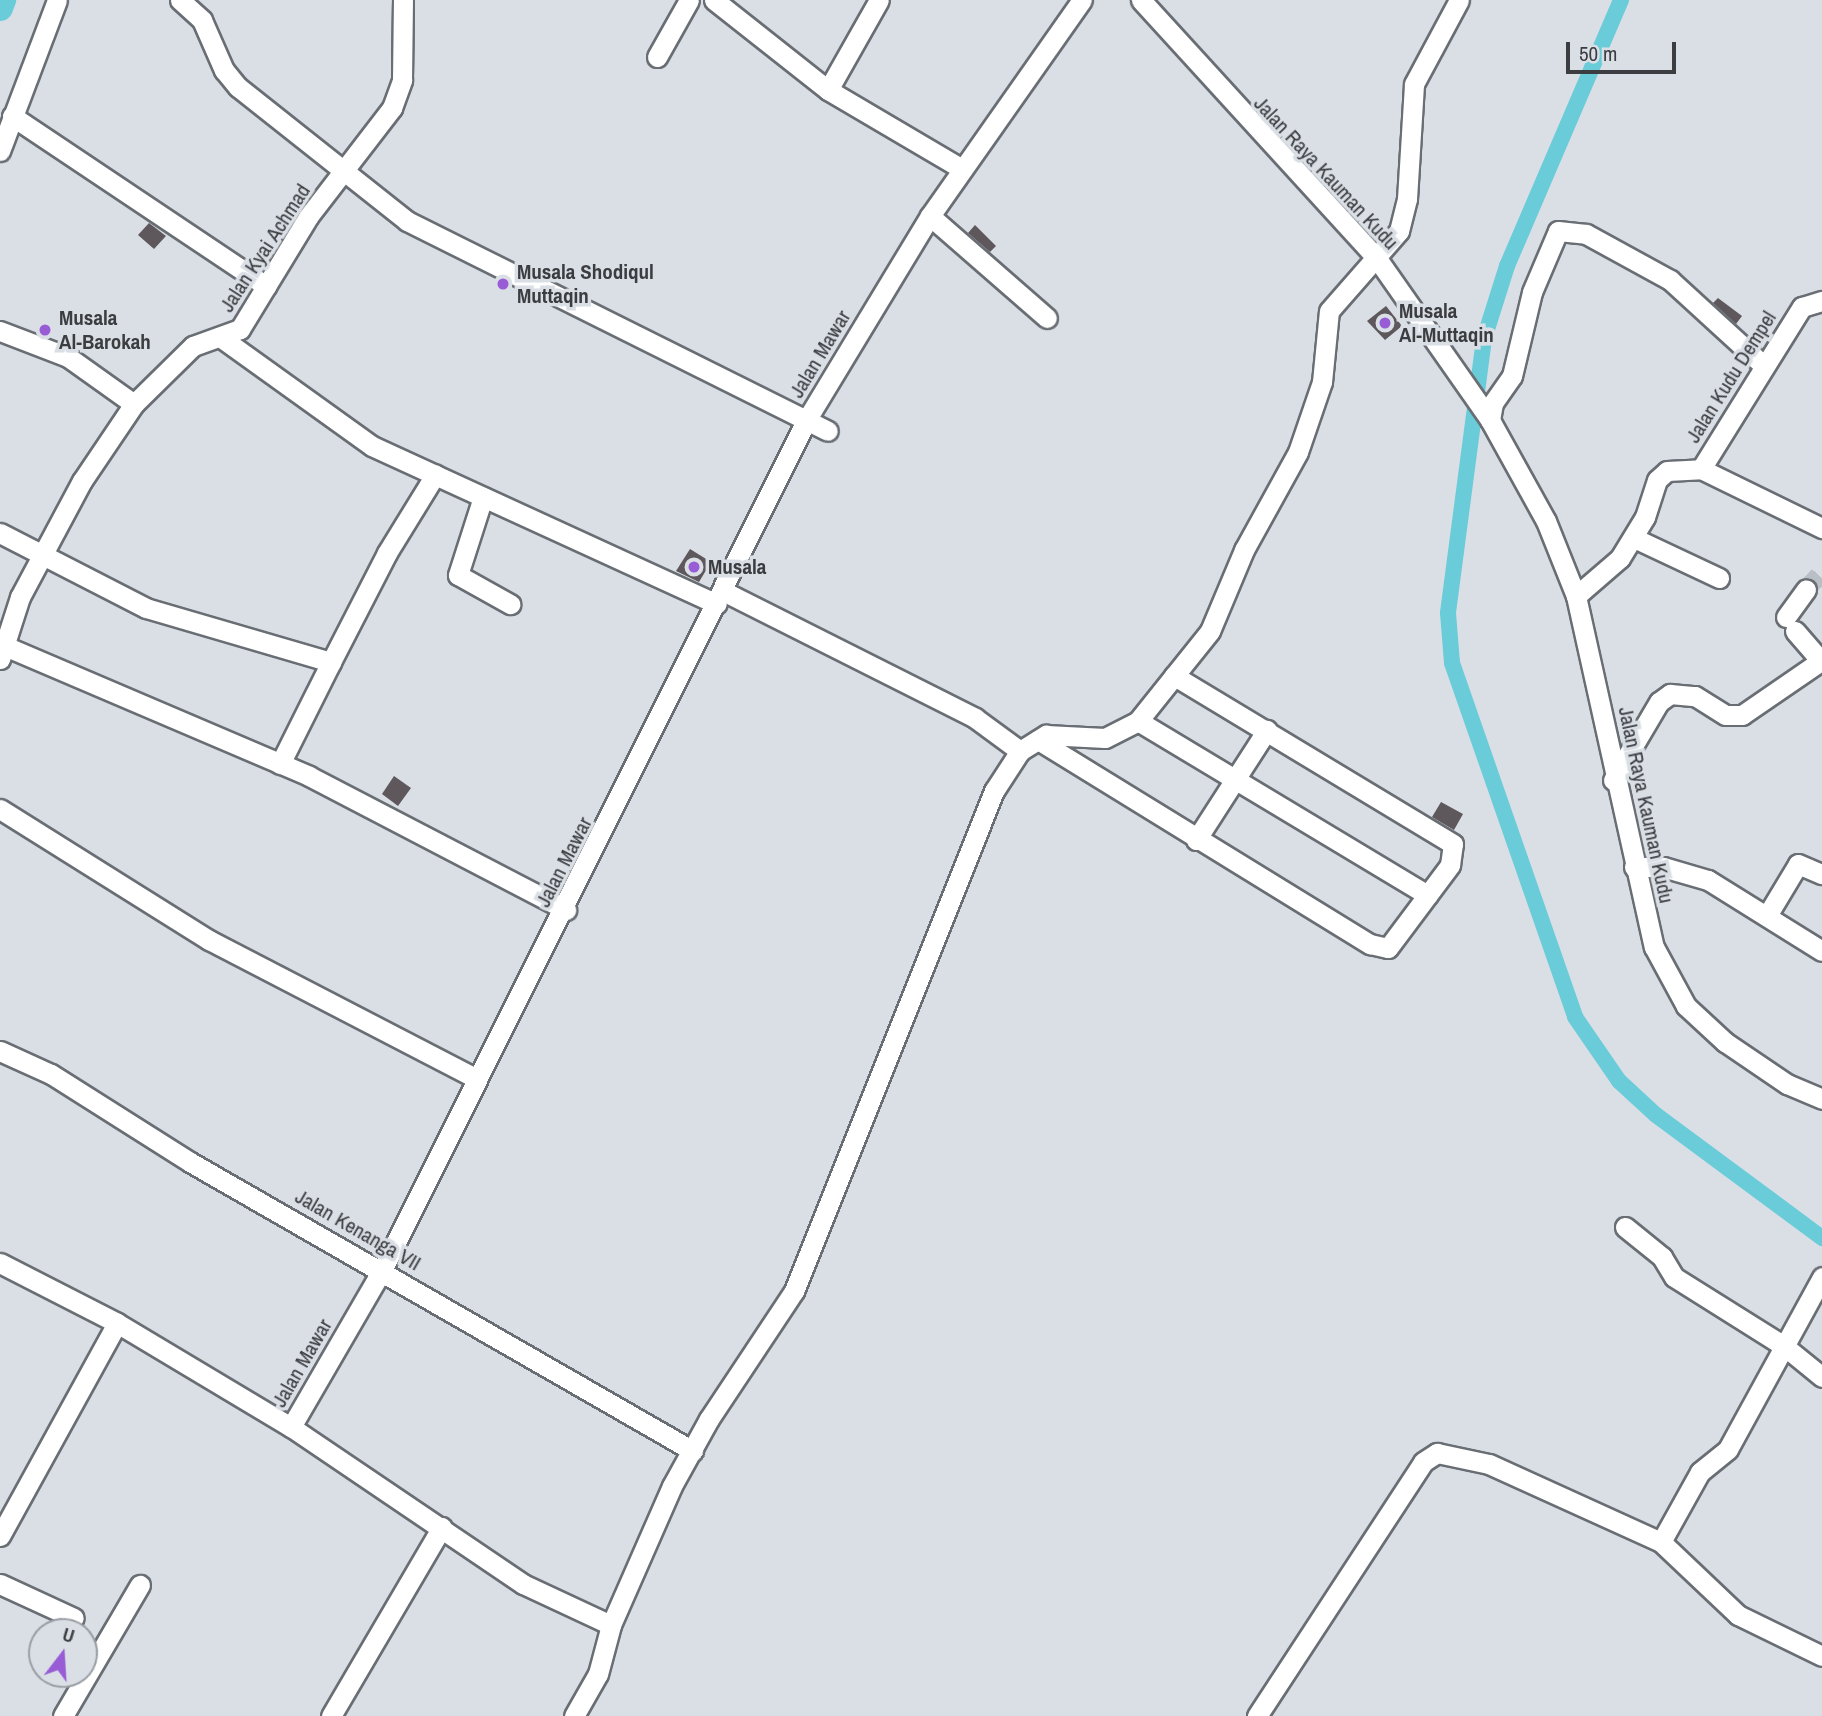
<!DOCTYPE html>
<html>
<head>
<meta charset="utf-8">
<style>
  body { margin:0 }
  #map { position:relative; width:1822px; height:1716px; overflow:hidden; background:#dadfe6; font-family:"Archivo Narrow",sans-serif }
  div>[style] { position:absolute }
  .canal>* { height:16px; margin:-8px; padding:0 8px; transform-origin:8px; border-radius:8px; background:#6bccd9 }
  .river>* { height:26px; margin:-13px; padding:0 13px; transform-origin:13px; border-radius:13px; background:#6bccd9 }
  .building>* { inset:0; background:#5e575b }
  .minor-tunnel>* { height:19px; margin-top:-9.5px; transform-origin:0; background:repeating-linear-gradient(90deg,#babfc5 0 19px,transparent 0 29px) }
  .roads { filter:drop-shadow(2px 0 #696e74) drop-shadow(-2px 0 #696e74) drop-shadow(0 2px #696e74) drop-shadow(0 -2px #696e74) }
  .minor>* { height:19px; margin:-9.5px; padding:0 9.5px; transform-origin:9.5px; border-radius:9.5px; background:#fff }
  .dots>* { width:19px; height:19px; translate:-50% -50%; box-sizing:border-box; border:4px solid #dadfe6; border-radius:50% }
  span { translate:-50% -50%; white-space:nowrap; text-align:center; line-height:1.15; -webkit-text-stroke:7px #dadfe6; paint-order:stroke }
  .street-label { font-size:21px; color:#3b3d40 }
  .poi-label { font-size:21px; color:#3b3d40; font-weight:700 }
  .left { translate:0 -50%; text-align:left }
  .north { position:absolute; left:28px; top:1618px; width:70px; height:70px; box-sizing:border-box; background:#dadfe6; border:2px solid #9a9ea4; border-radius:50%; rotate:17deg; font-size:19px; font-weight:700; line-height:28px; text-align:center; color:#3b3d40 }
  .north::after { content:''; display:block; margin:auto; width:24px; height:32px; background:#985dd5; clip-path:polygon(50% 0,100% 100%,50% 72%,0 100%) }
  .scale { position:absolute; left:1566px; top:42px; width:110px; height:32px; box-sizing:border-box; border:4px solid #3b3d40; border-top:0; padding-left:9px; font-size:21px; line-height:24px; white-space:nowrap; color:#3b3d40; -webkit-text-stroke:5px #dadfe6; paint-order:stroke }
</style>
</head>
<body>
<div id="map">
  <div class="canal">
    <i style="left:1621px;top:0;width:289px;rotate:113.2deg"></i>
    <i style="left:1507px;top:266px;width:77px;rotate:107.5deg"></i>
    <i style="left:1484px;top:339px;width:276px;rotate:97.5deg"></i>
    <i style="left:1448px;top:613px;width:50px;rotate:85.4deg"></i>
    <i style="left:1452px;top:663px;width:375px;rotate:70.8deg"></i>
    <i style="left:1575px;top:1017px;width:78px;rotate:55.5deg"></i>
    <i style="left:1619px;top:1081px;width:50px;rotate:42.6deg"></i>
    <i style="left:1656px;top:1115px;width:207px;rotate:36.5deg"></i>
  </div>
  <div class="river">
    <i style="left:0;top:8px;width:9px;rotate:-69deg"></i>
  </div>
  <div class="building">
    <i style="clip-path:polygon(149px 223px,166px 236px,154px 249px,138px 235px)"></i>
    <i style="clip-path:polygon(975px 225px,996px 246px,990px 252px,968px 233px)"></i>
    <i style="clip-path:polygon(1718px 298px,1742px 316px,1736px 324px,1713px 303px)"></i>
    <i style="clip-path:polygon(1386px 306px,1402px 326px,1385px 340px,1367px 321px)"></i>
    <i style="clip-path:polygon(690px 549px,711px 562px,699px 582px,676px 571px)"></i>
    <i style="clip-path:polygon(394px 776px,411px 788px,398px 806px,382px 794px)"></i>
    <i style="clip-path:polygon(1441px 802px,1463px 814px,1454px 830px,1432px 817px)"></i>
  </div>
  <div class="minor-tunnel">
    <i style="left:1806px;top:589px;width:23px;rotate:-47deg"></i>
  </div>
  <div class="roads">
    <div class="minor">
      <i style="left:180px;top:0;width:30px;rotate:42deg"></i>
      <i style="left:202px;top:20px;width:55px;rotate:66.3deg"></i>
      <i style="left:224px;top:70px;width:22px;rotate:51deg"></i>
      <i style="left:238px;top:87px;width:216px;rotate:38.4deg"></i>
      <i style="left:407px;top:221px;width:470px;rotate:26.5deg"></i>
      <i style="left:714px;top:0;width:145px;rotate:38.3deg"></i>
      <i style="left:828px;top:90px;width:156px;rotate:30.5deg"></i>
      <i style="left:1141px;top:0;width:348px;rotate:47.6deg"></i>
      <i style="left:1376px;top:257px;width:199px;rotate:55deg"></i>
      <i style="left:1490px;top:420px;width:115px;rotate:61deg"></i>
      <i style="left:1546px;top:521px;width:81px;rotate:68.2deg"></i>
      <i style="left:1576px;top:596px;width:360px;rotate:77.5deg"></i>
      <i style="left:1654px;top:947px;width:67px;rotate:61.5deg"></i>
      <i style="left:1686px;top:1006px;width:53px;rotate:42.7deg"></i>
      <i style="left:1725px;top:1042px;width:75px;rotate:34.1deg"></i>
      <i style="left:1787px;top:1084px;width:38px;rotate:23deg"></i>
      <i style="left:657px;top:57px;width:65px;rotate:-60.7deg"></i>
      <i style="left:828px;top:90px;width:103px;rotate:-60.5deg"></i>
      <i style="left:12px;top:116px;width:306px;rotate:33.8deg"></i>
      <i style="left:0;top:151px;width:161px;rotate:-69.3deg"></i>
      <i style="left:930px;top:216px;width:155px;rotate:41.1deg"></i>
      <i style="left:0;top:331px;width:73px;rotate:20.9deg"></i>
      <i style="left:68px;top:357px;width:81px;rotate:35.5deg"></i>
      <i style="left:223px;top:339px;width:183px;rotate:35.7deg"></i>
      <i style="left:372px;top:446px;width:379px;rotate:24.6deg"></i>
      <i style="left:1490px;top:420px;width:17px;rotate:-80deg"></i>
      <i style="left:1493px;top:403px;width:33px;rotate:-55deg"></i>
      <i style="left:1512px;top:376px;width:86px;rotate:-76.6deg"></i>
      <i style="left:1532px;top:292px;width:66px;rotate:-66.9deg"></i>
      <i style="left:1558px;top:231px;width:28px;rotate:6deg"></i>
      <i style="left:1586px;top:234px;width:96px;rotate:28.7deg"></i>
      <i style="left:1670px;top:280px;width:125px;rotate:42.4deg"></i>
      <i style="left:1701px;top:469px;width:135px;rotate:26deg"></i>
      <i style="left:483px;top:497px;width:82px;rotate:107.8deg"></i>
      <i style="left:458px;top:575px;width:60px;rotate:29.1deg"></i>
      <i style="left:0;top:533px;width:164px;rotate:27.2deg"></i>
      <i style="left:146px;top:608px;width:193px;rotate:16.3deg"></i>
      <i style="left:331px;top:662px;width:123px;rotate:-62.8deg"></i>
      <i style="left:387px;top:553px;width:92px;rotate:-58.4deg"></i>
      <i style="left:1634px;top:538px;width:94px;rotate:25.2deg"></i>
      <i style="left:723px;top:591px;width:282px;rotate:26.7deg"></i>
      <i style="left:975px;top:718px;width:56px;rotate:36.3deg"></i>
      <i style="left:1576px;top:596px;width:58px;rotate:-40.8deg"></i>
      <i style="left:1620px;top:558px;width:48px;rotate:-58.6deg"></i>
      <i style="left:1645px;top:517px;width:39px;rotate:-72deg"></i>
      <i style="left:1657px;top:480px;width:13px;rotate:-42deg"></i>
      <i style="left:1667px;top:471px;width:34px;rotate:-3deg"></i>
      <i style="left:1701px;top:469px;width:191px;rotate:-58.1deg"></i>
      <i style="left:1802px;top:307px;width:21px;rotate:-17deg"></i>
      <i style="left:1786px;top:617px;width:34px;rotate:-54deg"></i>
      <i style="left:1795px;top:631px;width:40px;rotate:49deg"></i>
      <i style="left:0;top:644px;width:336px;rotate:23.1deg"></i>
      <i style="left:309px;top:776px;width:290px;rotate:27.5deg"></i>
      <i style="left:0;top:659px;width:65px;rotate:-72.1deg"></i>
      <i style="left:20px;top:597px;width:132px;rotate:-61.9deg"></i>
      <i style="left:82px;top:481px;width:93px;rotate:-56deg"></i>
      <i style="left:134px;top:404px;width:83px;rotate:-44.5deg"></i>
      <i style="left:193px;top:346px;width:50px;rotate:-19.9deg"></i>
      <i style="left:240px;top:329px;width:131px;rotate:-58.7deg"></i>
      <i style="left:308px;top:217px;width:138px;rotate:-52.4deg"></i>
      <i style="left:392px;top:108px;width:30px;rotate:-70deg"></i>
      <i style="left:402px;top:80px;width:80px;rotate:-89.3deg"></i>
      <i style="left:1138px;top:721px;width:338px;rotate:31deg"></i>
      <i style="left:1038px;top:740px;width:390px;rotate:31.6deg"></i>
      <i style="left:1370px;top:944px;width:18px;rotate:13deg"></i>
      <i style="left:1388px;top:948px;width:104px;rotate:-53.2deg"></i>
      <i style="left:1450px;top:865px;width:21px;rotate:-82deg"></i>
      <i style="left:1453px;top:844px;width:326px;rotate:-148.9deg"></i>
      <i style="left:280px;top:764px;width:114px;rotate:-63.4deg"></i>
      <i style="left:1613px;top:780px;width:91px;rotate:-59.5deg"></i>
      <i style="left:1659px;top:702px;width:14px;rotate:-36deg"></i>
      <i style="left:1670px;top:694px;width:25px;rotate:5deg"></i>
      <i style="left:1695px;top:696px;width:36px;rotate:32deg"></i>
      <i style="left:1726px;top:715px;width:16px"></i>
      <i style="left:1742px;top:715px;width:97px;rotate:-34.5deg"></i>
      <i style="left:0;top:809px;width:247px;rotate:32.1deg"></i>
      <i style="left:209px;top:940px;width:300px;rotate:27.4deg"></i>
      <i style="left:1196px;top:840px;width:131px;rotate:-57.2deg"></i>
      <i style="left:1634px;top:867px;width:29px"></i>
      <i style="left:1663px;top:867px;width:47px;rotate:16.1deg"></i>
      <i style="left:1708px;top:880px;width:134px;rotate:31.9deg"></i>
      <i style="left:1768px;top:914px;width:58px;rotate:-59deg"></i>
      <i style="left:1798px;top:864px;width:26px;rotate:23deg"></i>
      <i style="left:0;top:1051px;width:56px;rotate:24.3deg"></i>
      <i style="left:51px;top:1074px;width:165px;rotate:32.3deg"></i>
      <i style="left:190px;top:1162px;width:580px;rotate:29.88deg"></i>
      <i style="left:1625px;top:1227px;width:48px;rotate:39deg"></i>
      <i style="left:1662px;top:1257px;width:23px;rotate:59deg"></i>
      <i style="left:1674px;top:1277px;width:130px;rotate:32.1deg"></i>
      <i style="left:1784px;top:1346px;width:49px;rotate:39.2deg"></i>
      <i style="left:0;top:1263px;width:131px;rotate:27.1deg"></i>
      <i style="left:117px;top:1323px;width:203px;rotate:30.9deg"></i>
      <i style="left:291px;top:1427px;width:280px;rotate:34.1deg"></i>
      <i style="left:523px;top:1584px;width:97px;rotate:25deg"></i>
      <i style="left:291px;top:1427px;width:181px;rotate:-59.9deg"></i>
      <i style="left:382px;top:1270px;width:951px;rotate:-63.46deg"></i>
      <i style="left:807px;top:419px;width:237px;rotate:-58.8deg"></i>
      <i style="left:930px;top:216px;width:264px;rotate:-54.9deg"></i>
      <i style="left:0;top:1536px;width:243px;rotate:-61.2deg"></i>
      <i style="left:1661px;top:1542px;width:80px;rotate:-60.9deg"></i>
      <i style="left:1700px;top:1472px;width:36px;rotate:-39deg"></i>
      <i style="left:1728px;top:1449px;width:196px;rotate:-61.3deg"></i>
      <i style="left:0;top:1584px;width:81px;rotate:24.7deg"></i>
      <i style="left:63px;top:1716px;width:152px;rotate:-59.6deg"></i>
      <i style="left:331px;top:1716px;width:219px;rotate:-59.6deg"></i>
      <i style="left:574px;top:1716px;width:48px;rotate:-60.3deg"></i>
      <i style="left:598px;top:1674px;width:51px;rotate:-75.1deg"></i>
      <i style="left:611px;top:1625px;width:152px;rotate:-66.3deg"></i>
      <i style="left:672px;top:1486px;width:77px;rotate:-61.1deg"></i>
      <i style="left:709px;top:1419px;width:154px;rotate:-56.4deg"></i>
      <i style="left:794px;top:1291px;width:539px;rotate:-68.2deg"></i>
      <i style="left:994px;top:791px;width:48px;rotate:-57deg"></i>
      <i style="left:1020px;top:751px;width:31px;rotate:-32deg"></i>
      <i style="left:1046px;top:735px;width:59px;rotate:2.9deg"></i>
      <i style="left:1105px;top:738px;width:37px;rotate:-27deg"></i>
      <i style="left:1138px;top:721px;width:115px;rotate:-51.3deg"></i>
      <i style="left:1210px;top:631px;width:88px;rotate:-67.2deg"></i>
      <i style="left:1244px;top:550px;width:112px;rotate:-61.1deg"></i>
      <i style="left:1298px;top:452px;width:74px;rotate:-71.1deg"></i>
      <i style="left:1322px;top:382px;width:71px;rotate:-84.4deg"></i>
      <i style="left:1329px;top:311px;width:106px;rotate:-48.8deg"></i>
      <i style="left:1399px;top:231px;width:33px;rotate:-76deg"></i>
      <i style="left:1407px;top:199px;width:115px;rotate:-86.5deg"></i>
      <i style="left:1414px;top:84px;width:95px;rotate:-61.8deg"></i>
      <i style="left:1257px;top:1716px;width:303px;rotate:-56.8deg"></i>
      <i style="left:1423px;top:1462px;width:17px;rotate:-33deg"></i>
      <i style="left:1437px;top:1453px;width:53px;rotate:11.9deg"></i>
      <i style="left:1489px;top:1464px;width:189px;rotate:24.4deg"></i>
      <i style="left:1661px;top:1542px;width:106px;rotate:43.5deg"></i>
      <i style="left:1738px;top:1615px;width:93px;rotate:26deg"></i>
    </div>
  </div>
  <div class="dots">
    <i style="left:503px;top:284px;background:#985dd5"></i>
    <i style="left:1385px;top:323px;background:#985dd5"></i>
    <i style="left:45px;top:330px;background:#985dd5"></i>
    <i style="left:694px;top:567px;background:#985dd5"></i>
  </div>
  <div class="street-label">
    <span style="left:1326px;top:173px;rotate:47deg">Jalan Raya Kauman Kudu</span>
    <span style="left:265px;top:248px;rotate:-57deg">Jalan Kyai Achmad</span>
    <span style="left:820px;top:354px;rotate:-59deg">Jalan Mawar</span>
    <span style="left:1731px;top:377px;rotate:-58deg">Jalan Kudu Dempel</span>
    <span style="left:1646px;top:805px;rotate:78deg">Jalan Raya Kauman Kudu</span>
    <span style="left:564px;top:862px;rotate:-63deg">Jalan Mawar</span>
    <span style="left:358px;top:1230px;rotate:30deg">Jalan Kenanga VII</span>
    <span style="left:302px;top:1363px;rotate:-60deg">Jalan Mawar</span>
  </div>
  <div class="poi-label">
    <span class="left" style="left:517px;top:284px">Musala Shodiqul<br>Muttaqin</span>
    <span class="left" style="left:1399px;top:323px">Musala<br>Al-Muttaqin</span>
    <span class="left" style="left:59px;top:330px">Musala<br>Al-Barokah</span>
    <span class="left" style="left:708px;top:567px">Musala</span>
  </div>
  <div class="north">U</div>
  <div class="scale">50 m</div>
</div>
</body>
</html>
